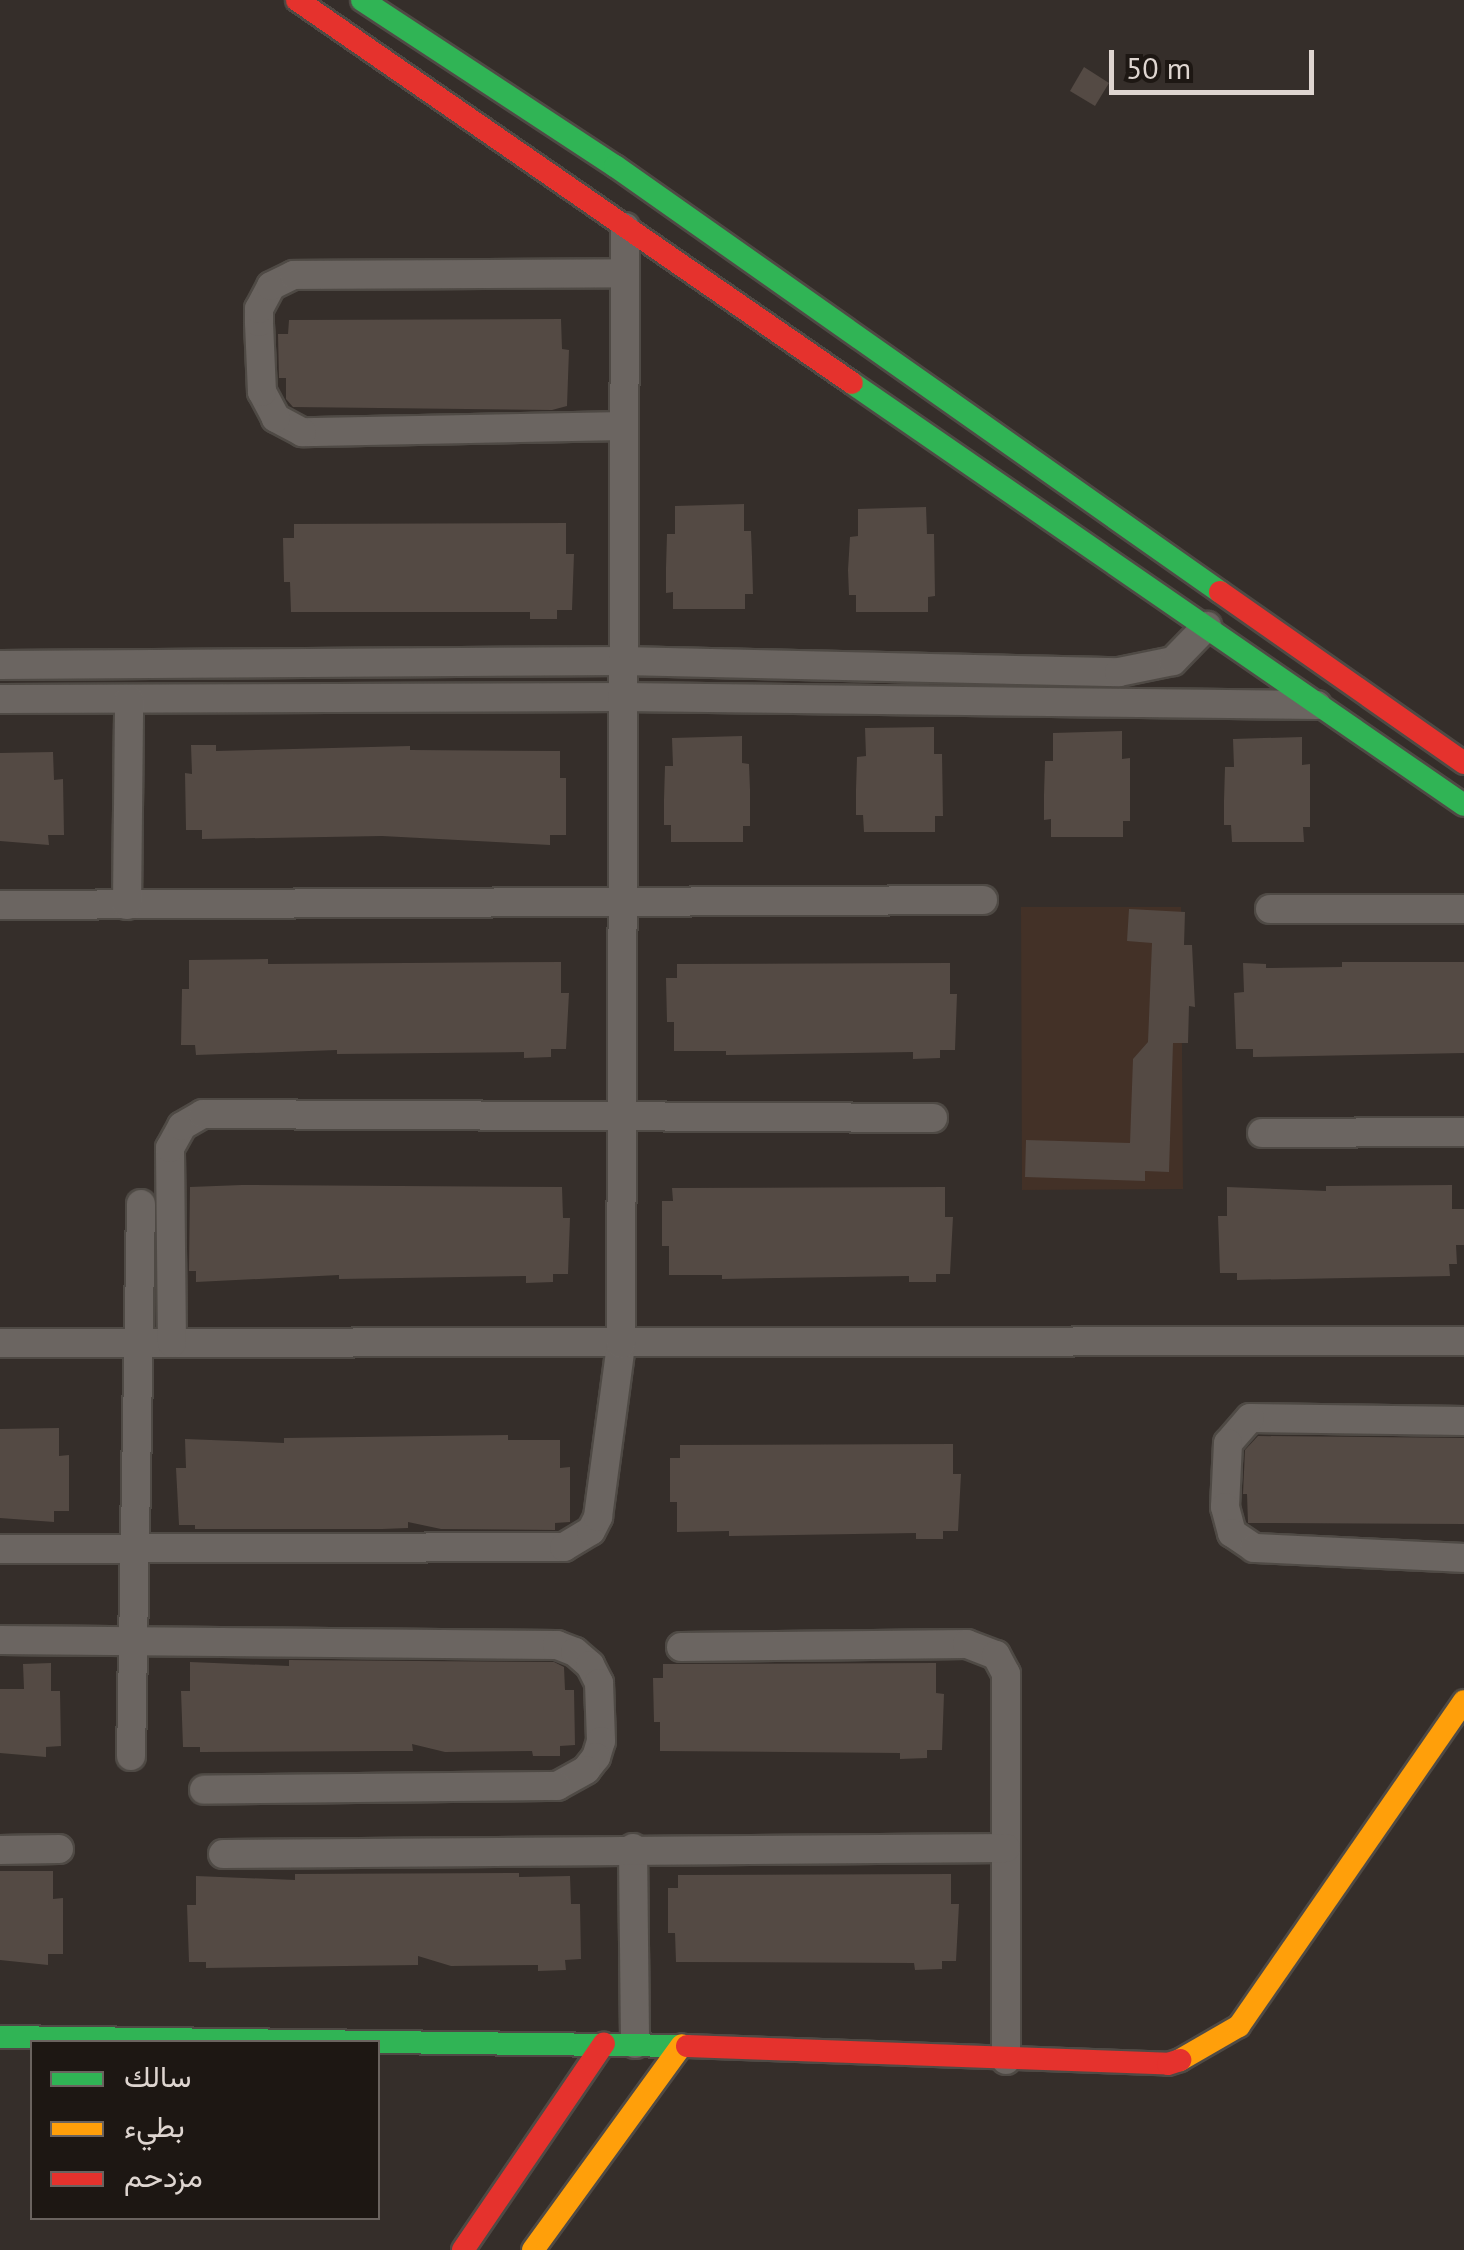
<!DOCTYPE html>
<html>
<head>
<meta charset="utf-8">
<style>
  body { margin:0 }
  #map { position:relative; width:1464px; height:2250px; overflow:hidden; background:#352e2a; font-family:"PT Sans",Vazirmatn,sans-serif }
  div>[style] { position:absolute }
  .built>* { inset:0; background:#433127 }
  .building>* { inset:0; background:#544a44 }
  .roads { filter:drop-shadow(2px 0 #4f4a45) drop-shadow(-2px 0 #4f4a45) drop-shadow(0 2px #4f4a45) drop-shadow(0 -2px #4f4a45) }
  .street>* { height:28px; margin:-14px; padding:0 14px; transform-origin:14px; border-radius:14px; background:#6b6561 }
  .fast>* { height:22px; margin:-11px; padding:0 11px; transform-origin:11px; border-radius:11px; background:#30b455 }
  .slow>* { height:22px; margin:-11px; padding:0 11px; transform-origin:11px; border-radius:11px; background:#ff9f0a }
  .jam>* { height:22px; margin:-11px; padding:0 11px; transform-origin:11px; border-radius:11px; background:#e5322d }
  span { translate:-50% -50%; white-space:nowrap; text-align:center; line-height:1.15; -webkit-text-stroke:9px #1d1713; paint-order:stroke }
  .legend { position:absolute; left:30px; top:2040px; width:350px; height:180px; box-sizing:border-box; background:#1d1713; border:2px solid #6a635f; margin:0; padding:12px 18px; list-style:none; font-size:30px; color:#ded5d0 }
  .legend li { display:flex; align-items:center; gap:20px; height:50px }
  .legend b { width:50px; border:2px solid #6a635f }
  .scale { position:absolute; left:1109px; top:50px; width:205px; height:45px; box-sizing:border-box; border:5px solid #ded5d0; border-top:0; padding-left:12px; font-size:30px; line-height:35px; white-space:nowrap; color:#ded5d0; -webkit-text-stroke:8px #1d1713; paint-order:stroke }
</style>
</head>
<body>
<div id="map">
  <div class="built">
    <i style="clip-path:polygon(1021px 907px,1181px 907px,1183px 1189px,1022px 1190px)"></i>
  </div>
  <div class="building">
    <i style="clip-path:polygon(1084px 67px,1109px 83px,1095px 106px,1070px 91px)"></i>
    <i style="clip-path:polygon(561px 319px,562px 349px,569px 350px,567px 406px,552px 410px,293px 407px,286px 399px,286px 378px,279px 378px,278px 334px,288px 334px,289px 320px)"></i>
    <i style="clip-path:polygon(744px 504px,744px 531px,751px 531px,752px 557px,753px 594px,745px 594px,745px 609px,673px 609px,673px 592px,666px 593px,666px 568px,667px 534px,675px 534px,675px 506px)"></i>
    <i style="clip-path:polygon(926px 507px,927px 534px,934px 534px,935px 596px,928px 597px,928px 612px,856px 612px,856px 595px,849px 595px,848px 570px,850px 537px,858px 536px,858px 509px)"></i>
    <i style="clip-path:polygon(566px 523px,566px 554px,574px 554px,572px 610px,557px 610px,557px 619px,530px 619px,530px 612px,291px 612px,290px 582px,284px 582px,283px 538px,294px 538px,294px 524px)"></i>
    <i style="clip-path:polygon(934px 727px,934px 754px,942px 754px,943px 816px,935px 816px,935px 832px,864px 832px,863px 815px,856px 815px,856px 790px,857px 757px,866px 756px,865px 728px)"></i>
    <i style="clip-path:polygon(1122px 731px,1122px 759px,1130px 758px,1130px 821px,1123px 821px,1123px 837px,1051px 837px,1051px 819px,1044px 820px,1044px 795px,1045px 761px,1053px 761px,1053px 733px)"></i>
    <i style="clip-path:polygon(742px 736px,742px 763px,749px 764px,750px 790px,750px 826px,743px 826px,743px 842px,671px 842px,671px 825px,664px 825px,664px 800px,665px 766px,673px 766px,672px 738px)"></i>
    <i style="clip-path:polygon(1302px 737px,1302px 765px,1310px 764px,1310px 827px,1303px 827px,1304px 842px,1232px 842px,1231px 825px,1224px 825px,1224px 801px,1225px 767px,1234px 767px,1233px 739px)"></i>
    <i style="clip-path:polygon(191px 745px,216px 745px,216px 751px,410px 746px,410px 750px,560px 751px,560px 778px,566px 778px,566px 835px,550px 835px,550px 845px,382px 836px,202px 839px,202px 830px,186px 830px,185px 773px,192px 774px)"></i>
    <i style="clip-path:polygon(53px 752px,54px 780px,63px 779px,64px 835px,48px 835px,49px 845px,0 841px,0 753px)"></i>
    <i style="clip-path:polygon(1129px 909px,1185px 912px,1184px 945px,1192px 945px,1195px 1007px,1189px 1006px,1188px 1043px,1173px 1043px,1169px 1172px,1145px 1171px,1145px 1181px,1025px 1177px,1026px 1140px,1130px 1143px,1133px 1059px,1148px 1042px,1152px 943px,1127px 941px)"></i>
    <i style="clip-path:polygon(268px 959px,268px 964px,561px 962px,561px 993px,569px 993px,566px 1049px,551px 1049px,551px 1057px,524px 1058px,524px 1052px,337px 1054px,337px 1050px,196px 1055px,195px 1045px,181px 1045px,182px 989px,189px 989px,189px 960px)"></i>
    <i style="clip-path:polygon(1342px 962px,1464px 962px,1464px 1053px,1253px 1057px,1253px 1049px,1236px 1049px,1234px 993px,1244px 992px,1243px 963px,1266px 964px,1266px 968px,1342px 967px)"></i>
    <i style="clip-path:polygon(950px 963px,950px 994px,957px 994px,955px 1050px,940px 1050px,940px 1058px,913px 1059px,913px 1052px,726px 1055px,726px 1051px,674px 1051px,674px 1022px,667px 1022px,666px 978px,677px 978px,677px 964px)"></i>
    <i style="clip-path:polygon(242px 1185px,562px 1187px,563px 1218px,570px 1218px,568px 1274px,553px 1274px,553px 1282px,526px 1283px,526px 1276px,339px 1279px,339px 1275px,196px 1282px,196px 1271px,189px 1271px,190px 1187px)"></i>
    <i style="clip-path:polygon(1452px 1185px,1452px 1209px,1464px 1209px,1464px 1245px,1456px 1245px,1457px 1264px,1449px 1264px,1450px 1276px,1237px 1280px,1237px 1273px,1220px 1273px,1218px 1216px,1227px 1216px,1227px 1187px,1326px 1191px,1326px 1186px)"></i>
    <i style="clip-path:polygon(945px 1187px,945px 1217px,953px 1217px,950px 1274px,936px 1274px,936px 1282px,909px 1282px,909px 1276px,722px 1279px,722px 1275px,669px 1275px,669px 1246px,662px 1246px,662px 1201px,673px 1201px,672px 1188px)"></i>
    <i style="clip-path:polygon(59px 1428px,59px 1456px,69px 1455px,69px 1511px,54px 1511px,54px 1522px,0 1518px,0 1429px)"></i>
    <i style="clip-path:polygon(508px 1435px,508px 1440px,560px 1440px,560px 1468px,570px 1467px,570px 1522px,555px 1523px,555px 1530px,441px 1529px,408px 1522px,408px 1528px,382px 1529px,195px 1529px,195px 1525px,179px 1525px,176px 1468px,186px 1468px,185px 1439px,284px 1443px,284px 1438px)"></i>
    <i style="clip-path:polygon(1258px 1436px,1464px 1438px,1464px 1524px,1248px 1523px,1247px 1494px,1243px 1494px,1245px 1450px)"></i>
    <i style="clip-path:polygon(953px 1444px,953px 1474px,961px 1474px,958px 1531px,943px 1531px,943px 1539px,916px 1539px,916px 1533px,729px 1536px,729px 1531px,677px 1532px,677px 1502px,670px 1502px,670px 1458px,680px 1458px,680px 1445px)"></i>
    <i style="clip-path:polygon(289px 1660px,554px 1662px,564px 1667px,565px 1690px,574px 1690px,575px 1745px,560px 1746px,560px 1756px,533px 1756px,532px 1751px,445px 1752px,412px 1744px,413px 1751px,387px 1751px,200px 1752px,200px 1747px,183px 1747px,181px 1691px,190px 1691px,190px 1662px,289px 1666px)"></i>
    <i style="clip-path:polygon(51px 1663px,51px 1691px,60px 1691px,61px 1746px,46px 1747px,46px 1757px,0 1753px,0 1689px,24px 1689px,23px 1664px)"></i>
    <i style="clip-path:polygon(936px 1663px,936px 1693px,944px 1694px,942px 1750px,927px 1750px,927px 1758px,900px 1759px,900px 1753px,660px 1751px,660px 1722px,654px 1722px,653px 1678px,663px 1678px,663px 1664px)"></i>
    <i style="clip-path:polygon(0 1871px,53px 1871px,53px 1899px,63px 1898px,63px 1954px,48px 1954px,48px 1965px,0 1960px)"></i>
    <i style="clip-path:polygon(519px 1873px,519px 1877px,570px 1876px,571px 1904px,580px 1904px,581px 1959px,565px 1960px,566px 1970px,538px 1971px,538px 1965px,451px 1966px,418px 1956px,418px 1965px,206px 1968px,206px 1962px,189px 1962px,187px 1905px,196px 1905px,196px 1876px,295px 1880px,295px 1874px)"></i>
    <i style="clip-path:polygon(951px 1874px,951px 1904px,959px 1904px,956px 1961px,942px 1961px,942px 1969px,915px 1970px,914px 1963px,676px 1962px,675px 1933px,668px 1933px,668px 1888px,678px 1888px,678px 1875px)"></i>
  </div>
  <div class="roads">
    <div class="street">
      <i style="left:624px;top:426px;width:322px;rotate:178.9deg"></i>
      <i style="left:302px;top:432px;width:30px;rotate:-152deg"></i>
      <i style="left:276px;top:418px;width:30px;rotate:-118deg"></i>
      <i style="left:262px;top:392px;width:70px;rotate:-92.5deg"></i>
      <i style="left:259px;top:322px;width:13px;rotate:-90deg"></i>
      <i style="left:259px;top:309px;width:26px;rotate:-62deg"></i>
      <i style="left:271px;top:286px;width:25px;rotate:-26deg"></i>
      <i style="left:294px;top:275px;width:330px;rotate:-0.3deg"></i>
      <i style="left:0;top:665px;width:623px;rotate:-0.37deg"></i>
      <i style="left:623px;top:661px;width:496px;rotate:1.3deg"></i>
      <i style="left:1119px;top:672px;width:55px;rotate:-11.5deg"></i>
      <i style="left:1173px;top:661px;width:49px;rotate:-45.8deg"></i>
      <i style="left:0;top:699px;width:622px;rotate:-0.18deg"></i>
      <i style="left:622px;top:697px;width:695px;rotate:0.66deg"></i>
      <i style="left:0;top:905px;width:983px;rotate:-0.29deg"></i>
      <i style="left:127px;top:905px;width:206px;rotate:-89.4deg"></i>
      <i style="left:1270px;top:909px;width:194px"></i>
      <i style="left:1262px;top:1133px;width:202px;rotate:-0.3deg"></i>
      <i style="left:0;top:1343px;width:1464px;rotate:-0.08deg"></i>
      <i style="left:172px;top:1343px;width:195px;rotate:-90.6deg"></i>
      <i style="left:170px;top:1148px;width:25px;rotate:-61deg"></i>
      <i style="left:182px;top:1126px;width:24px;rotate:-30deg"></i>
      <i style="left:203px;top:1114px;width:730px;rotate:0.31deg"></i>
      <i style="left:1464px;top:1421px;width:214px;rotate:-179.2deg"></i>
      <i style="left:1250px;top:1418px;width:33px;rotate:131deg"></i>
      <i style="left:1228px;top:1443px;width:64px;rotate:92.7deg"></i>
      <i style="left:1225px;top:1507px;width:27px;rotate:75deg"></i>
      <i style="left:1232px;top:1533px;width:27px;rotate:34deg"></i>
      <i style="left:1254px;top:1548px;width:210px;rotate:2.7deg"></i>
      <i style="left:0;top:1549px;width:564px;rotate:-0.2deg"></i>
      <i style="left:564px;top:1547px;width:31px;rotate:-31deg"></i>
      <i style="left:591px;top:1531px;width:16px;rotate:-63deg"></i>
      <i style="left:598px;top:1517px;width:175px;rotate:-82.4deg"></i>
      <i style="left:621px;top:1344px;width:1117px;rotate:-89.79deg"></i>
      <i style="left:0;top:1640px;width:557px;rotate:0.51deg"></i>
      <i style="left:557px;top:1645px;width:19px;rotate:21deg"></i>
      <i style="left:575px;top:1652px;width:20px;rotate:41deg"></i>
      <i style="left:590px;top:1665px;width:20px;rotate:63deg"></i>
      <i style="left:599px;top:1683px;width:58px;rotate:88deg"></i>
      <i style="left:601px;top:1741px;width:17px;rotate:107deg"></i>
      <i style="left:596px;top:1757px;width:16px;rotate:128deg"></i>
      <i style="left:586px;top:1770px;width:33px;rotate:151deg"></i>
      <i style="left:557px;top:1786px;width:353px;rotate:179.4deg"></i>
      <i style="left:681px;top:1647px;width:286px;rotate:-0.6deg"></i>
      <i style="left:967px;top:1644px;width:31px;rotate:21deg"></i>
      <i style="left:996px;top:1655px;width:21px;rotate:62deg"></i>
      <i style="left:1006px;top:1674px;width:386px;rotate:90deg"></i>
      <i style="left:131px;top:1756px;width:552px;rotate:-88.96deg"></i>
      <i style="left:633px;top:1848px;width:196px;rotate:89.4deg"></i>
      <i style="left:0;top:1850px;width:59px;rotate:-1deg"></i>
      <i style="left:223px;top:1854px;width:783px;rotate:-0.44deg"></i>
    </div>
    <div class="fast">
      <i style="left:362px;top:0;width:303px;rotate:33.3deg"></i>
      <i style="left:615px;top:166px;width:740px;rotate:35.15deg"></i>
      <i style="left:852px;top:383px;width:743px;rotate:34.59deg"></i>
      <i style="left:0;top:2037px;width:687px;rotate:0.75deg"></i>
    </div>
    <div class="slow">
      <i style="left:1180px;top:2060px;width:68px;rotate:-30deg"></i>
      <i style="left:1239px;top:2026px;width:395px;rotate:-55.3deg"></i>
      <i style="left:533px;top:2250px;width:253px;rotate:-54deg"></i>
    </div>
    <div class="jam">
      <i style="left:297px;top:0;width:674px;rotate:34.61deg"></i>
      <i style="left:1220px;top:592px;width:298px;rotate:35deg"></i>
      <i style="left:687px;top:2046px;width:481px;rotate:2.1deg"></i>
      <i style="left:1168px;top:2064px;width:13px;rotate:-18deg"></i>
      <i style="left:463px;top:2250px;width:250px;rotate:-55.7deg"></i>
    </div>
  </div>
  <ul class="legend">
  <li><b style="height:12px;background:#30b455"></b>سالك</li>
  <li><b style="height:12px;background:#ff9f0a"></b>بطيء</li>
  <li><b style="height:12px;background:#e5322d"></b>مزدحم</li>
  </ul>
  <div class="scale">50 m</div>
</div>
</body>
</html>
